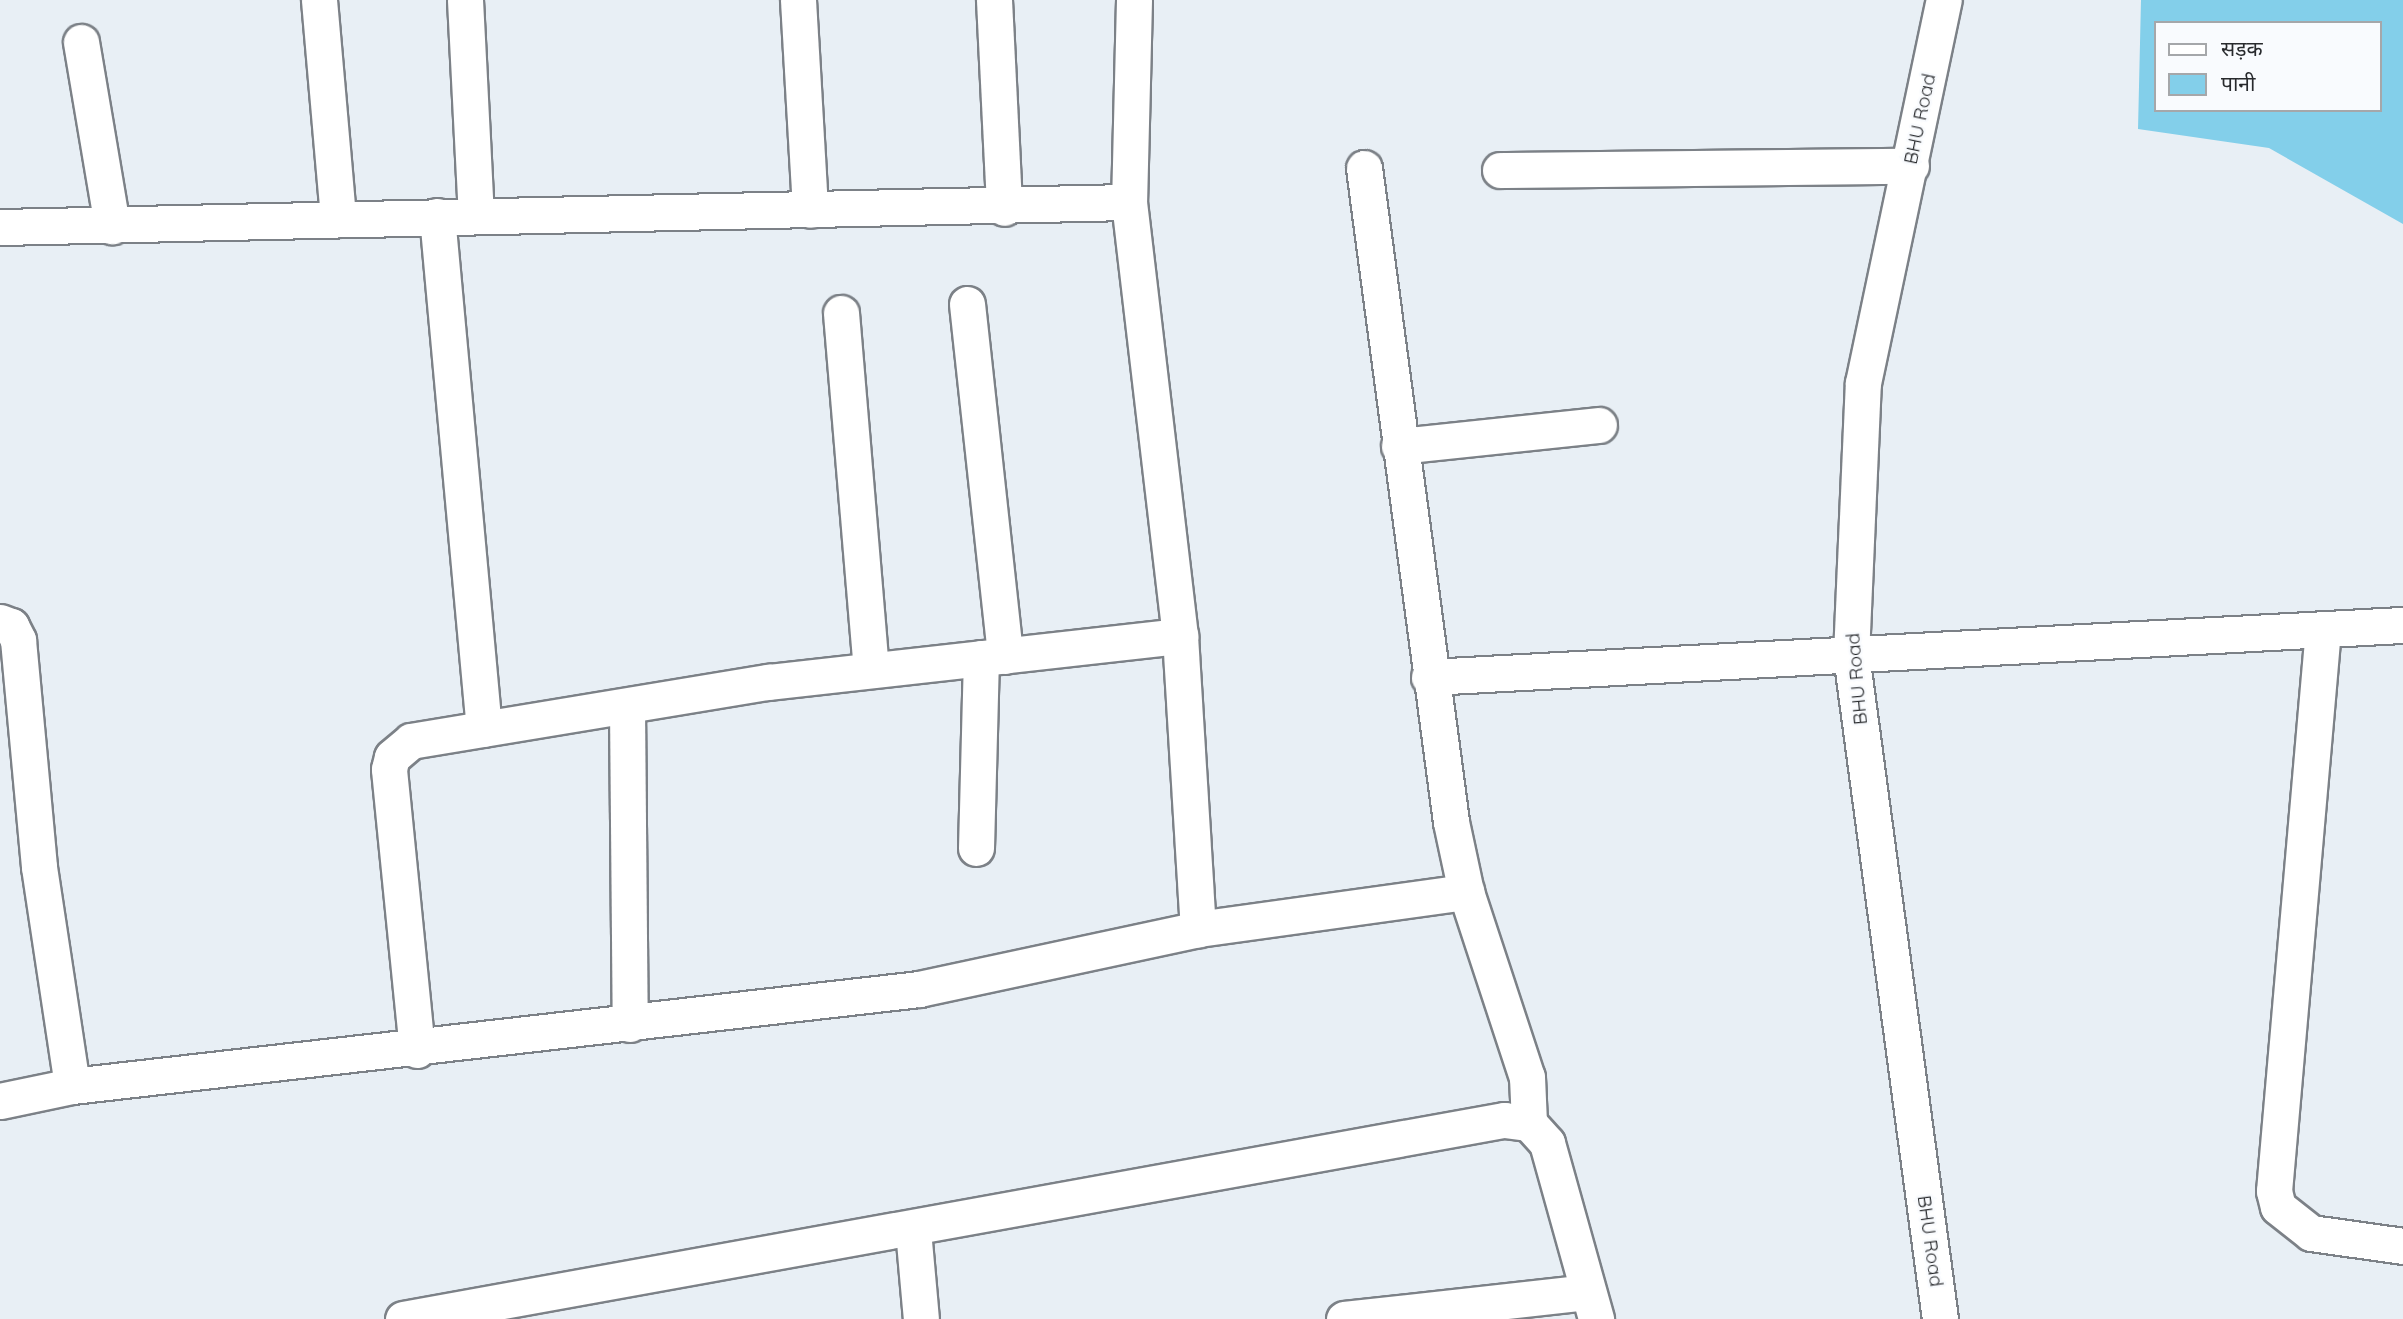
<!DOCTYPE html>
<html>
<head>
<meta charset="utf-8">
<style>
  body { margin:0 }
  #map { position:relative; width:2403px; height:1319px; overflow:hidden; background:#e8eff5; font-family:Quicksand,"Noto Sans Devanagari",sans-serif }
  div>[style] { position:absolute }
  .water>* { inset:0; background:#83cfea }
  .roads { filter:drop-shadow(2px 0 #7c8187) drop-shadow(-2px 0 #7c8187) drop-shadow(0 2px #7c8187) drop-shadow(0 -2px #7c8187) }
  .minor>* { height:35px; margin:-17.5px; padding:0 17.5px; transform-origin:17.5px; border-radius:17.5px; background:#fff }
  span { translate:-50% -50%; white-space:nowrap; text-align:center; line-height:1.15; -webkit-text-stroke:5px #f9fbfe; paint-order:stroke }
  .street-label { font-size:19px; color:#282a2d }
  .legend { position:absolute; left:2154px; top:21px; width:228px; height:91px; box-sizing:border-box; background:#f9fbfe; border:2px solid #a5a7aa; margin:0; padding:9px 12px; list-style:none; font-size:21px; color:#282a2d }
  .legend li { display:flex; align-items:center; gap:14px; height:35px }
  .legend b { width:35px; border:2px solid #a5a7aa }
</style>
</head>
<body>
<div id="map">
  <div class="water">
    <i style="clip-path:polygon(evenodd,2141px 0,2403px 0,2403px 224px,2269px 148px,2138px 129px,2141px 0,2156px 23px,2380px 23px,2380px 110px,2156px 110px,2156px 23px)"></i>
  </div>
  <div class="roads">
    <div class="minor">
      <i style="left:319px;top:0;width:220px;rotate:85deg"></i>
      <i style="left:465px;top:0;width:216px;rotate:87.1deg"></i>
      <i style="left:798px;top:0;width:210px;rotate:86.7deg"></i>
      <i style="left:994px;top:0;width:208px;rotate:87.2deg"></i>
      <i style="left:1134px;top:0;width:202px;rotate:91.4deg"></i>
      <i style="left:1129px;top:202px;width:437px;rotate:83.3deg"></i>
      <i style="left:1180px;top:636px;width:294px;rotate:86.5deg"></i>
      <i style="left:81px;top:42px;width:187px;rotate:80.4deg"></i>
      <i style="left:1364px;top:168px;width:660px;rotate:82.42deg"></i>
      <i style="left:1451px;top:822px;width:72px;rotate:77.9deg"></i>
      <i style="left:1466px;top:892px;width:195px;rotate:71.8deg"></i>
      <i style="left:1527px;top:1077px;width:46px;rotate:87.5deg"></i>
      <i style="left:1500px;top:170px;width:411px;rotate:-0.6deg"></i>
      <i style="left:437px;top:216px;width:515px;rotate:84.77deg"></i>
      <i style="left:0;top:227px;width:1129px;rotate:-1.27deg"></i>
      <i style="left:967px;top:304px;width:354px;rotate:83.8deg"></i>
      <i style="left:841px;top:313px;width:358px;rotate:85.2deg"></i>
      <i style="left:1399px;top:446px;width:201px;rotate:-6deg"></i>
      <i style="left:0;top:622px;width:12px;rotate:20deg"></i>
      <i style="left:11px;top:626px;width:16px;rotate:63deg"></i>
      <i style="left:18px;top:640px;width:228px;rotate:84.7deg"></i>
      <i style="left:39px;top:867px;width:221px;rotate:81.4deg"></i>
      <i style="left:2323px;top:629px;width:564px;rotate:94.98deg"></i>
      <i style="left:2274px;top:1191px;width:16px;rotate:76deg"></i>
      <i style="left:2278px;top:1207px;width:42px;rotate:38.2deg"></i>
      <i style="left:2311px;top:1233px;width:93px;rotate:8deg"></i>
      <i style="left:1429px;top:677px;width:975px;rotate:-3.06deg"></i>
      <i style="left:627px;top:708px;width:316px;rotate:89.5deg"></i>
      <i style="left:976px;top:848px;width:190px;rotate:-88.5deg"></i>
      <i style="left:417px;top:1050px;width:282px;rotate:-95.7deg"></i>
      <i style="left:389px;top:769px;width:12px;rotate:-76deg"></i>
      <i style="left:392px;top:757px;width:25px;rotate:-40deg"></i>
      <i style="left:411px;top:741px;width:363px;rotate:-9.4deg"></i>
      <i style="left:769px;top:682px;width:414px;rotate:-6.4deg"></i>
      <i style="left:0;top:1101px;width:74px;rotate:-11.8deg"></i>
      <i style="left:72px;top:1086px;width:853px;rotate:-6.53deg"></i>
      <i style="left:919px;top:989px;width:285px;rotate:-12.1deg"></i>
      <i style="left:1198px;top:929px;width:271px;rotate:-7.9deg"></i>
      <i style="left:913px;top:1230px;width:89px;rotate:84.9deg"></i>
      <i style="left:403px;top:1319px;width:1119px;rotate:-10.25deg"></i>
      <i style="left:1504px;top:1120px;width:25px;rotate:7deg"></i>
      <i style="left:1529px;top:1123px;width:27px;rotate:48deg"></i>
      <i style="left:1547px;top:1143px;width:183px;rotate:74.4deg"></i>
      <i style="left:1344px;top:1319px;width:244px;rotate:-6.3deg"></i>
      <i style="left:1940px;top:1319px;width:670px;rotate:-97.63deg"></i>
      <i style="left:1851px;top:655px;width:272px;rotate:-87.5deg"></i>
      <i style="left:1863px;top:383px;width:391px;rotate:-78.1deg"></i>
    </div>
  </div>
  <div class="street-label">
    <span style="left:1920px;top:119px;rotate:-78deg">BHU Road</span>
    <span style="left:1857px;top:679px;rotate:-95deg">BHU Road</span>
    <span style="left:1930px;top:1241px;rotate:82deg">BHU Road</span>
  </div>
  <ul class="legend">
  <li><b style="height:9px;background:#fff"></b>सड़क</li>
  <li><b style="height:19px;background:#83cfea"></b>पानी</li>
  </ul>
</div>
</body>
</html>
